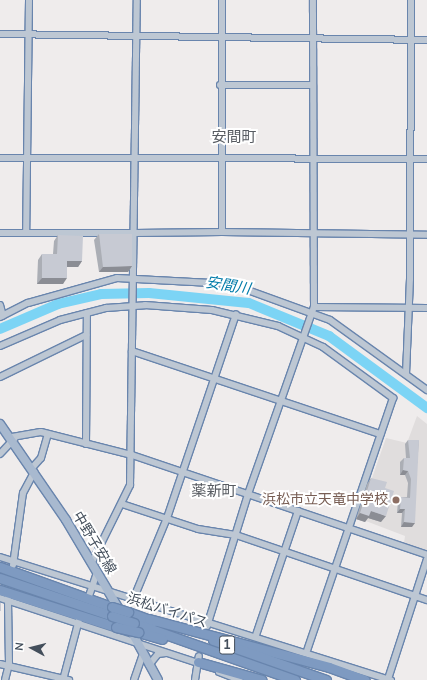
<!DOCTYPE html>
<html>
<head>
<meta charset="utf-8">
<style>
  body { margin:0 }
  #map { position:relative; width:427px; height:680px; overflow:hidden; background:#efecec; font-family:"Nunito Sans","Noto Sans JP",sans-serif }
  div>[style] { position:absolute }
  .education>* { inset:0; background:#e0dddd }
  .river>* { height:10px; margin:-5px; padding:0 5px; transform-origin:5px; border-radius:5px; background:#7cd4f5 }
  .minor-tunnel>* { height:6px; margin-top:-3px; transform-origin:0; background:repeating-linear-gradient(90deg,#cdcccf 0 6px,transparent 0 9px) }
  .roads { filter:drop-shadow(1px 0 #6985ad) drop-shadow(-1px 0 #6985ad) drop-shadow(0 1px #6985ad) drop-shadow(0 -1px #6985ad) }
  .minor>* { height:6px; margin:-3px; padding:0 3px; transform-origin:3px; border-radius:3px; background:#bdc7d3 }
  .major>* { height:8px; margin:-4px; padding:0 4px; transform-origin:4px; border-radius:4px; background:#a8b9cf }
  .highway>* { height:9px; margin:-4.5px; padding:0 4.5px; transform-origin:4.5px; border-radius:4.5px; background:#7e9ac1 }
  .bridges { filter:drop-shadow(1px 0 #6985ad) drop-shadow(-1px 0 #6985ad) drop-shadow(0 1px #6985ad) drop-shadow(0 -1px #6985ad) }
  .highway-bridge>* { height:9px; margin:-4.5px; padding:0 4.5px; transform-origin:4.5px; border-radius:4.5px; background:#7e9ac1 }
  .wall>* { inset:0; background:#abaeb5 }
  .shaded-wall>* { inset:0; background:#8b8d94 }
  .building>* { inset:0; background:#c7cad3 }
  .dots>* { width:11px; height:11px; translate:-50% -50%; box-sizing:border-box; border:2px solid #fff; border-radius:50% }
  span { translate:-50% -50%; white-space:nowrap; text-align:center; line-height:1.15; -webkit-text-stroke:4px #fff; paint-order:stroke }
  .shield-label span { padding:1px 3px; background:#fff; border:1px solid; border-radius:3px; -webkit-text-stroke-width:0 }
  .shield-label { font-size:13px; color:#434e5b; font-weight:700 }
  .education-label { font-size:14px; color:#785e54 }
  .right { translate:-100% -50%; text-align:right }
  .street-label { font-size:14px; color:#434e5b }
  .neighbourhood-label { font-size:15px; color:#585c62 }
  .water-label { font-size:15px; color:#017ba9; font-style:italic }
  .north { position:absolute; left:12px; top:628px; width:40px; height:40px; -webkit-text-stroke:3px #fff; paint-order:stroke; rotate:277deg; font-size:11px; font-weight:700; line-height:16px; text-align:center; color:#434e5b }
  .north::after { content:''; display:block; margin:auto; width:14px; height:18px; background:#434e5b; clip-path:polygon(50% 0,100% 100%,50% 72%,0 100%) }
</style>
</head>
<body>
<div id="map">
  <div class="education">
    <i style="clip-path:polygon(417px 416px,427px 424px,427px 553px,404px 543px,405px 536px,358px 518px,386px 438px,407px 443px)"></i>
  </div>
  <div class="river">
    <i style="left:0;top:329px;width:63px;rotate:-23.3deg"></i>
    <i style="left:58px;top:304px;width:44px;rotate:-13.1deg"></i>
    <i style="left:101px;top:294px;width:48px;rotate:-1.2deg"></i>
    <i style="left:149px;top:293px;width:100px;rotate:5.7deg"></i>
    <i style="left:249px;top:303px;width:87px;rotate:22.4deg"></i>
    <i style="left:329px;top:336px;width:122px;rotate:36.3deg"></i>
  </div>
  <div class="minor-tunnel">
    <i style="left:199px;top:656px;width:27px;rotate:-75deg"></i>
  </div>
  <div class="roads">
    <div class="minor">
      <i style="left:29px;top:0;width:233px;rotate:90.7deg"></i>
      <i style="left:26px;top:233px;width:109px"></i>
      <i style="left:135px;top:233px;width:87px;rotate:-0.7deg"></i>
      <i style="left:222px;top:232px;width:232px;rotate:-90deg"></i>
      <i style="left:0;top:34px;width:427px;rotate:0.8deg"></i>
      <i style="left:220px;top:85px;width:92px"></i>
      <i style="left:0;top:158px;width:427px;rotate:0.1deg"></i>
      <i style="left:222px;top:232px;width:205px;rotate:0.8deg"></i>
      <i style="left:0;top:233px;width:26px"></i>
      <i style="left:0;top:305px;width:11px;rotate:75deg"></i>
      <i style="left:314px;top:307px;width:113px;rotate:0.5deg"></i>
      <i style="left:0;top:317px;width:31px;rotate:-27deg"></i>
      <i style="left:28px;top:303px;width:92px;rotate:-15.7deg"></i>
      <i style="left:117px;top:278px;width:114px;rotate:3deg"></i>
      <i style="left:231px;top:284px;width:105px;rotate:20deg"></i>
      <i style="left:330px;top:320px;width:120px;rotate:35.8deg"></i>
      <i style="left:0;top:346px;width:65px;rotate:-23.4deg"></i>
      <i style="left:60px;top:320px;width:48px;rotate:-14.6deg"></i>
      <i style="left:106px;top:308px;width:39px;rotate:-4deg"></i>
      <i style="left:145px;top:305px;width:67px;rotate:4.3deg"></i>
      <i style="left:212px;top:310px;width:68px;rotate:13.6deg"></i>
      <i style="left:278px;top:326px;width:50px;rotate:25deg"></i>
      <i style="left:323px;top:347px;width:87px;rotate:36.1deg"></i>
      <i style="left:393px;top:398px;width:267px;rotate:108.8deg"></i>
      <i style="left:132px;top:351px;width:262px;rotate:18.5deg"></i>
      <i style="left:406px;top:374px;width:95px;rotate:-87.6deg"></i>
      <i style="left:410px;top:279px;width:279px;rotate:-89.8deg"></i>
      <i style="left:0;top:377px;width:96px;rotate:-26deg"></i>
      <i style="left:12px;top:437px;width:29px;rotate:-10deg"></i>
      <i style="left:41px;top:432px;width:94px;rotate:14.2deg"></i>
      <i style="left:132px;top:455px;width:311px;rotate:18.7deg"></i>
      <i style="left:86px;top:444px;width:131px;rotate:-89.6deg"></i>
      <i style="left:0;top:454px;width:21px;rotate:-47deg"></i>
      <i style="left:32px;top:468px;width:13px;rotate:-48deg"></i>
      <i style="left:41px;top:458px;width:25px;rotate:-74deg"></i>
      <i style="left:122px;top:504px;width:80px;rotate:18.2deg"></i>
      <i style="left:198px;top:529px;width:38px;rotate:9deg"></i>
      <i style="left:236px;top:535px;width:202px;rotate:18.8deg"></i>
      <i style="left:0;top:557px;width:410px;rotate:17.5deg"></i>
      <i style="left:92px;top:562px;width:86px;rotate:-63.7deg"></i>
      <i style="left:130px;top:485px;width:485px;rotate:-89.2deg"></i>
      <i style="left:13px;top:565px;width:73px;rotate:-82.1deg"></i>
      <i style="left:23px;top:493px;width:24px;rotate:-62deg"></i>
      <i style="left:89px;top:596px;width:24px;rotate:-71deg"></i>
      <i style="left:0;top:598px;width:212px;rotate:18.2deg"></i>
      <i style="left:133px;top:600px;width:89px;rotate:-67.5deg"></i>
      <i style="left:167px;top:518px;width:215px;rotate:-71.3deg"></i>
      <i style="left:207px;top:626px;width:138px;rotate:-72.7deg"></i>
      <i style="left:248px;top:494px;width:198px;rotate:-70.6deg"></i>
      <i style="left:314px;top:307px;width:307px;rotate:-90.2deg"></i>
      <i style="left:256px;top:635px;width:131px;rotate:-71.3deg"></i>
      <i style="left:0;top:664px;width:71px;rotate:13.1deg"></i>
      <i style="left:149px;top:665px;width:14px;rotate:-51deg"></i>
      <i style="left:158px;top:654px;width:8px;rotate:-7deg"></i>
      <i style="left:219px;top:672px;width:22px;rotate:21deg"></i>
      <i style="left:388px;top:679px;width:126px;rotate:-72deg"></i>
      <i style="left:5px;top:680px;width:16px;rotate:-76deg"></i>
      <i style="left:9px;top:664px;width:67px;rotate:-90.9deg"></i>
      <i style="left:63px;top:680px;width:62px;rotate:-75.1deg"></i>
      <i style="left:134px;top:680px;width:28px;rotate:-71deg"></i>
      <i style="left:195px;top:680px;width:24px;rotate:-81deg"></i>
    </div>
    <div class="major">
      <i style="left:0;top:424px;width:116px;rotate:55.5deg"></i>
      <i style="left:66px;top:520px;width:106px;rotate:59.3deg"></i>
      <i style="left:129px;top:627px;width:60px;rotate:61.3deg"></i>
    </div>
    <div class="highway">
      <i style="left:0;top:567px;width:119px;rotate:19.7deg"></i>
      <i style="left:0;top:578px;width:118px;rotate:18.7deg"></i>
      <i style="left:0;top:590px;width:122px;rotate:17.7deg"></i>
      <i style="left:128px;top:612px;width:27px;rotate:20deg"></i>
      <i style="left:149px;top:619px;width:186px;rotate:14.9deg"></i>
      <i style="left:329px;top:667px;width:38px;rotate:20deg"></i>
      <i style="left:134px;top:623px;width:171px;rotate:19.5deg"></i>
      <i style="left:138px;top:632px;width:25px;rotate:16deg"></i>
      <i style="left:213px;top:640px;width:120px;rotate:19.5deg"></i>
      <i style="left:198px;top:662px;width:66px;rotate:15.7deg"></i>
    </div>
  </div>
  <div class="bridges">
    <div class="highway-bridge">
      <i style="left:112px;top:607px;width:17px;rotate:17deg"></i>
      <i style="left:112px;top:616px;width:23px;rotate:18deg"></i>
      <i style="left:116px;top:627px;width:23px;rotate:13deg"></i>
    </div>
  </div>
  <div class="wall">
    <i style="clip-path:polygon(99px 234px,132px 266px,128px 272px,99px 272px,94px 240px)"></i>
    <i style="clip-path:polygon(58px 235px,82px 261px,78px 267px,67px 267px,63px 284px,37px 284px,38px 260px,42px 254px,53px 254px,54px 241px)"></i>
    <i style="clip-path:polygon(408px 440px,419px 440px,412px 527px,401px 527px,402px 513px,397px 513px,398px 501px,401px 497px,407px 497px,408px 483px,405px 475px,400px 475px,400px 462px,404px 458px,406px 458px,405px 444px)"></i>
    <i style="clip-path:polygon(371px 478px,385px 488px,381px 522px,368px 518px,365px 522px,356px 519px,367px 484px)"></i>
  </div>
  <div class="shaded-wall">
    <i style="clip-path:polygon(67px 261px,82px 261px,78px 267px,63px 267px)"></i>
    <i style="clip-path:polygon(132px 266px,128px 272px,99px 272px,103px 267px)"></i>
    <i style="clip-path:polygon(42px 278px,67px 278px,63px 284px,37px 284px)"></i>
    <i style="clip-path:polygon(403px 470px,408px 471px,405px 475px,400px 475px)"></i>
    <i style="clip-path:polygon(400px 509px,405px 509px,402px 513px,397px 513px)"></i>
    <i style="clip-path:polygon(371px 511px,386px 516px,381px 522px,368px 518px,365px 522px,356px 519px,360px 513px)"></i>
    <i style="clip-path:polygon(404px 522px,415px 523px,412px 527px,401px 527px)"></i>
  </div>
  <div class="building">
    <i style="clip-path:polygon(99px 234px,132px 234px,132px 266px,103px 267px)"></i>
    <i style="clip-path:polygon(58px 235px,83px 236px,82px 261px,67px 261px,67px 278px,42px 278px,42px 254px,57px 254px)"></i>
    <i style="clip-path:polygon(408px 440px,419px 440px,415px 523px,404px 522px,405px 509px,400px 509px,401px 497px,410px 498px,411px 479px,408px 471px,403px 470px,404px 458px,410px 458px)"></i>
    <i style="clip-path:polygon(371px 478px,387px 482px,385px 488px,394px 491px,386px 516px,371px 511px,369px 516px,360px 513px)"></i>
    <i style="clip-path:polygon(0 603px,1px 603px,1px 611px,0 611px)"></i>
  </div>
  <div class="dots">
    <i style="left:396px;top:500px;background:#8d6e63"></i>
  </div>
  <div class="shield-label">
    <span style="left:227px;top:645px">1</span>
  </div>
  <div class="education-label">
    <span class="right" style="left:388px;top:500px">浜松市立天竜中学校</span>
  </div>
  <div class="street-label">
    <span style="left:94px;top:543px;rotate:59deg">中野子安線</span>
    <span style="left:167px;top:611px;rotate:18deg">浜松バイパス</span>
  </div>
  <div class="neighbourhood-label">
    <span style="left:234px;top:138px">安間町</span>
    <span style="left:214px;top:492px">薬新町</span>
  </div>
  <div class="water-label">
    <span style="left:228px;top:286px;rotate:9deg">安間川</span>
  </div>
  <div class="north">N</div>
</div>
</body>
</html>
